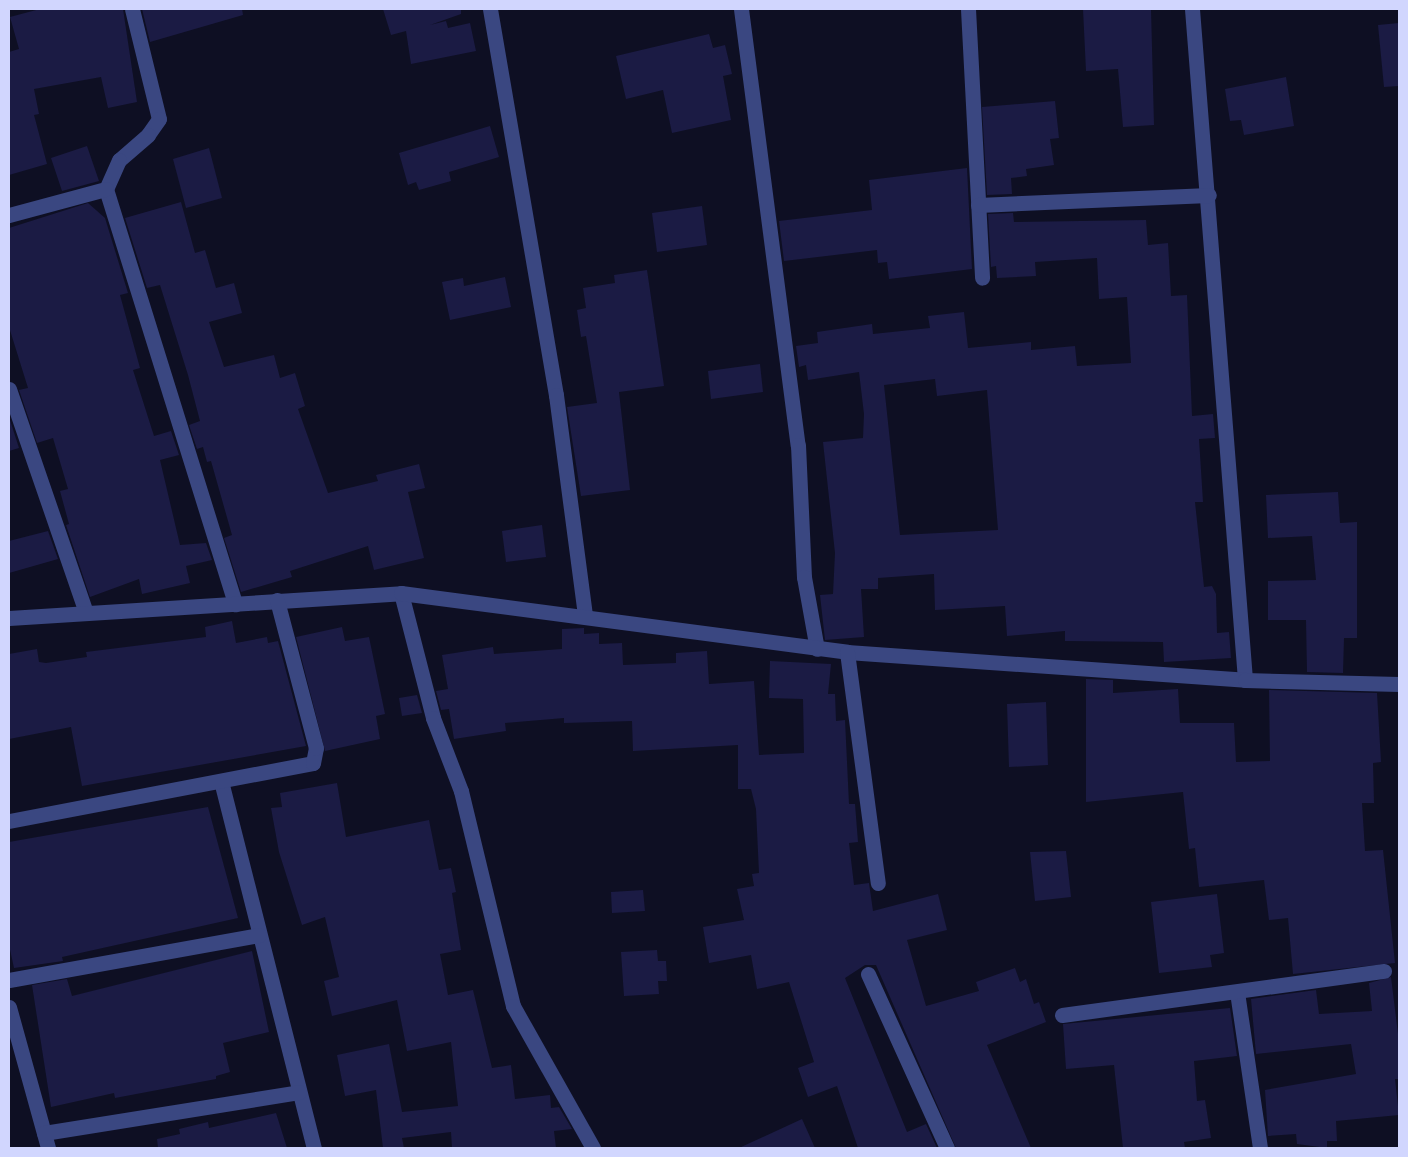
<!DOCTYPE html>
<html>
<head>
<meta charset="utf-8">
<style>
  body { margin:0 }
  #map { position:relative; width:1408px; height:1157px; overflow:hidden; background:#0e0f23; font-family:Signika,sans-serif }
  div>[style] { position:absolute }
  .building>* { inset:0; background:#1b1b44 }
  .minor>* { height:15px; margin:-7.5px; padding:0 7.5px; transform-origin:7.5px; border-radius:7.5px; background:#3a4781 }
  span { translate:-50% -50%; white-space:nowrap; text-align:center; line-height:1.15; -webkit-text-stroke:5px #0e0f23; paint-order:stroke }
  .frame { position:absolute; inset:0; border:10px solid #d1d6fe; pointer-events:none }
</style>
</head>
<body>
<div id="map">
  <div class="building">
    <i style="clip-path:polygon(40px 9px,123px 9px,137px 102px,108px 108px,101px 77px,34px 89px,39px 114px,34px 115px,47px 164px,9px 175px,9px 52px,19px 49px,10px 17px)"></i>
    <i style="clip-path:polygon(142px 9px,242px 9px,243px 15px,150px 42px)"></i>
    <i style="clip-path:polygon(383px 9px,461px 9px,461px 14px,430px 25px,446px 21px,448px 28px,470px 23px,476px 51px,411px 64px,406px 31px,391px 35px)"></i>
    <i style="clip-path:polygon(1083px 9px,1151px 9px,1154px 125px,1123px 127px,1118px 69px,1086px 71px)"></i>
    <i style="clip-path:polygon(1399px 23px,1399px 86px,1384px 87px,1378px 25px)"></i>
    <i style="clip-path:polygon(709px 34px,713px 48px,725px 45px,732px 74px,723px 76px,731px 120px,672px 133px,663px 90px,626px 99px,616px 56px)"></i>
    <i style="clip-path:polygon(1286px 77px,1294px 126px,1244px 135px,1241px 120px,1230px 121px,1225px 89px)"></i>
    <i style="clip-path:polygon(1055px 101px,1059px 138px,1050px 139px,1054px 165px,1026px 169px,1027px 176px,1011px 178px,1012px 194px,987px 195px,982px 107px)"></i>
    <i style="clip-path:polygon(490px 126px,499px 157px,449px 172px,451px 181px,419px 190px,416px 182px,408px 185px,399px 153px)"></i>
    <i style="clip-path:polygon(87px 146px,99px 181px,62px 191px,51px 158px)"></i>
    <i style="clip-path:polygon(209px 148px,222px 198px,186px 208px,173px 159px)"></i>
    <i style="clip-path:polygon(967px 168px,972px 269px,889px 279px,887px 262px,878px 263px,877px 250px,784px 261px,779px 221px,872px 210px,869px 180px)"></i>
    <i style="clip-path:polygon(181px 202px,195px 253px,205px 250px,216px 288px,234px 283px,242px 313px,209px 322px,224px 367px,274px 355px,280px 378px,295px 373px,305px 406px,298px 409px,328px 493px,378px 481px,376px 475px,419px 464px,425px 488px,408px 492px,424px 558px,374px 570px,368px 546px,290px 571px,292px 577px,241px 592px,224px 538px,232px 535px,211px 461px,207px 462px,203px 447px,197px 449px,189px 425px,200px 421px,188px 375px,160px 285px,147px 288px,125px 218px)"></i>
    <i style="clip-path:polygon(88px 203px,105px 218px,128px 293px,120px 295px,140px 368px,133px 370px,154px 436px,171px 431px,179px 455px,160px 460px,180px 545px,206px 543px,212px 560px,186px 566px,190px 583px,142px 594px,139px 579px,90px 597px,66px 525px,69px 524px,60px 491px,68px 489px,53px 438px,37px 443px,19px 390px,28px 388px,9px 327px,9px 228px)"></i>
    <i style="clip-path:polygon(702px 206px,707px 245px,657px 252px,652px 213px)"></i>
    <i style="clip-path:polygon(evenodd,1013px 213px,1014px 222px,1146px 220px,1148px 245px,1168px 243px,1171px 296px,1187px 295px,1192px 416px,1213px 414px,1215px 438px,1199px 439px,1203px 502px,1195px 502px,1204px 587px,1212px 586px,1216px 594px,1217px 633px,1229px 632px,1231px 658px,1164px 662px,1163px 642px,1065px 641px,1065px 631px,1007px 636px,1005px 606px,935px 610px,934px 574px,878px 578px,878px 589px,861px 589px,864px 637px,825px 640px,820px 595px,833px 594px,835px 553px,823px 442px,863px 438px,864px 414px,859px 372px,808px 380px,806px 365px,799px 367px,796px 346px,818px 343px,817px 332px,872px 324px,873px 334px,930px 328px,928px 316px,964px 312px,968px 348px,1031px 342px,1031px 350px,1075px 346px,1077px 366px,1131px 363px,1127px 297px,1099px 299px,1097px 258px,1035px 262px,1036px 276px,997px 278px,996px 266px,991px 267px,988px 214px,1013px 213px,935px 379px,937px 396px,987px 390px,998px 530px,900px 535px,884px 385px,935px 379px)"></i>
    <i style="clip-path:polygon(647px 270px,664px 386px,619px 392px,630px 490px,581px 496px,567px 407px,597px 403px,586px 336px,581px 337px,577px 310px,586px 308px,583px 288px,615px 283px,614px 275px)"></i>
    <i style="clip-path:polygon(505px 277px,511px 307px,450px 320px,442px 282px,463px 278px,464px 286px)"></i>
    <i style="clip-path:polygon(760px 364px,763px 392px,711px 399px,708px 371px)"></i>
    <i style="clip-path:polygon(9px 417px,19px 448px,9px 451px)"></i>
    <i style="clip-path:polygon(1338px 492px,1340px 523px,1357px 522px,1357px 638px,1344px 638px,1343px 673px,1307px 672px,1306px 620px,1268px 620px,1268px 581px,1316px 580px,1312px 536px,1268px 538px,1266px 495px)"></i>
    <i style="clip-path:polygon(542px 525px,546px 557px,506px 562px,502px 531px)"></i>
    <i style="clip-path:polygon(48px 531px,58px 559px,9px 573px,9px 541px)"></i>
    <i style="clip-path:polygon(232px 621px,236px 643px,267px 637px,268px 643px,278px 641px,306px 746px,82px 786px,71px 727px,9px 739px,9px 654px,37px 649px,39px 662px,46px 663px,87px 657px,86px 652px,206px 637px,205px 627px)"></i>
    <i style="clip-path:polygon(342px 627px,345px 641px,369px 637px,385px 714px,376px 716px,380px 739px,325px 751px,296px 637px)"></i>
    <i style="clip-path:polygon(584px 628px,584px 634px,599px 633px,599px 644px,622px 643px,623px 665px,676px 663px,676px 653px,707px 651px,709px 684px,754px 681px,759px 755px,804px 753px,803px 699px,769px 698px,770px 661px,831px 664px,828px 694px,835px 694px,836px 721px,845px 720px,849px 804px,855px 804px,858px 842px,849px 843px,854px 885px,869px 883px,873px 911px,938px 894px,947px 930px,907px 940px,926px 1006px,979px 991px,976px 982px,1015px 968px,1020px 982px,1026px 979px,1034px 1004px,1039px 1002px,1046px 1022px,987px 1045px,1031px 1148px,956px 1148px,876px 965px,865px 965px,845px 978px,907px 1132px,926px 1124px,937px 1148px,858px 1148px,837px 1086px,808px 1097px,798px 1068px,814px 1062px,789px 982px,757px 989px,751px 955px,709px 963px,703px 927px,744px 920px,737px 889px,754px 886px,752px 874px,759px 873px,756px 809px,751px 789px,738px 789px,738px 745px,633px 751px,632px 721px,564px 723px,564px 718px,505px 723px,506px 731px,454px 739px,449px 709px,441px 710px,436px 691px,448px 689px,442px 655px,493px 647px,494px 654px,562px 649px,562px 629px)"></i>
    <i style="clip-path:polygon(1086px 679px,1113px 680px,1113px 693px,1178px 689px,1180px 723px,1234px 723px,1236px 762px,1270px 761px,1269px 690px,1377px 693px,1381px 762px,1373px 763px,1374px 803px,1362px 803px,1365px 851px,1383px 850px,1395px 963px,1293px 974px,1288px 918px,1269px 920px,1264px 880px,1199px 887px,1195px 848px,1189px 849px,1183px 792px,1086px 802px)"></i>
    <i style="clip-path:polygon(417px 695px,422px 713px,402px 716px,399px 698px)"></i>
    <i style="clip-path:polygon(1046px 702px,1048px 765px,1009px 767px,1007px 704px)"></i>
    <i style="clip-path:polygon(337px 783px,346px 837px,429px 820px,439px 870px,451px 868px,456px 892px,452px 893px,461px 950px,440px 954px,448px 995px,473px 990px,492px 1068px,511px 1065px,515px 1099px,550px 1095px,551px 1108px,559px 1107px,572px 1129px,554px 1131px,556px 1148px,452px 1148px,451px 1132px,402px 1138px,404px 1148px,383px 1148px,376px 1090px,345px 1096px,337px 1055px,389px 1044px,402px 1112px,458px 1106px,451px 1042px,407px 1051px,397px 1000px,332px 1016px,324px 981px,339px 977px,325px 917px,302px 925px,279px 852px,271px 808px,282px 807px,280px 793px)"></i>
    <i style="clip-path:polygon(208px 807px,238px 918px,62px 957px,63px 961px,14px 968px,9px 945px,9px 842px)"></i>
    <i style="clip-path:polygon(1066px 851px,1071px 897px,1035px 901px,1030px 852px)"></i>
    <i style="clip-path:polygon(643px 890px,645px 911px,612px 913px,611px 892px)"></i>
    <i style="clip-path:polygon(1217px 894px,1224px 953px,1210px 955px,1212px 967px,1159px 973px,1151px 902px)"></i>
    <i style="clip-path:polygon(657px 950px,658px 961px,666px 961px,667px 981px,658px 981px,659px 994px,624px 996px,621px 952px)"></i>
    <i style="clip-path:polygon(252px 951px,269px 1032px,223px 1043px,230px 1072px,216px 1076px,216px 1079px,115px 1098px,114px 1093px,51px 1107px,32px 985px,67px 979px,72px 996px)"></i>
    <i style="clip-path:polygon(1391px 977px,1399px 1042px,1399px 1079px,1395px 1079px,1399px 1115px,1336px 1121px,1337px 1141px,1327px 1141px,1327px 1148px,1297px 1144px,1296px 1134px,1268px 1136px,1265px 1090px,1356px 1074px,1351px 1044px,1256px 1054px,1251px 999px,1316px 990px,1319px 1014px,1372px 1011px,1369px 983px)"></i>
    <i style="clip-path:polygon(1230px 1008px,1237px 1056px,1194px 1061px,1197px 1101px,1205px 1100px,1211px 1138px,1184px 1142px,1185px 1148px,1123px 1148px,1114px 1065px,1066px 1069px,1063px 1024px)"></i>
    <i style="clip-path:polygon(276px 1113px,287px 1148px,158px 1148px,157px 1139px,180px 1134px,179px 1129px,208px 1122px,209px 1128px)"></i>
    <i style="clip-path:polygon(802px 1119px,815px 1148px,739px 1148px)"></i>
  </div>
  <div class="minor">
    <i style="left:132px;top:9px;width:113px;rotate:76.2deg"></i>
    <i style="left:159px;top:119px;width:19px;rotate:125deg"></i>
    <i style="left:148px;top:135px;width:38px;rotate:139deg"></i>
    <i style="left:119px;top:160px;width:32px;rotate:114deg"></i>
    <i style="left:106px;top:189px;width:435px;rotate:72.7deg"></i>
    <i style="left:490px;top:9px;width:392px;rotate:80.3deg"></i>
    <i style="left:556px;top:395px;width:223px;rotate:82.5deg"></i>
    <i style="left:741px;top:9px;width:440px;rotate:82.6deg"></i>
    <i style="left:798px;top:445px;width:132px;rotate:87.4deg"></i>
    <i style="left:804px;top:577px;width:73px;rotate:79.8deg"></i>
    <i style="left:968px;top:9px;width:269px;rotate:87deg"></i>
    <i style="left:1192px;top:9px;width:673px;rotate:85.48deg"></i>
    <i style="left:978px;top:205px;width:231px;rotate:-2.5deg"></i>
    <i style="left:9px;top:215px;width:100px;rotate:-15deg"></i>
    <i style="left:9px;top:389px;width:237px;rotate:71deg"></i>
    <i style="left:401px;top:593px;width:129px;rotate:75.6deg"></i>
    <i style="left:433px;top:718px;width:78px;rotate:69deg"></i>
    <i style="left:461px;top:791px;width:221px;rotate:76.4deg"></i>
    <i style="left:513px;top:1006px;width:163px;rotate:60.6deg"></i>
    <i style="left:9px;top:618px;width:393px;rotate:-3.6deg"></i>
    <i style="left:401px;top:593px;width:450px;rotate:7.5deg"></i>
    <i style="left:847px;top:652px;width:399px;rotate:4deg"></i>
    <i style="left:1245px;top:680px;width:154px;rotate:1.5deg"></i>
    <i style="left:847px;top:652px;width:233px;rotate:82.4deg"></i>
    <i style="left:221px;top:781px;width:379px;rotate:75.8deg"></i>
    <i style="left:9px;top:821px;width:309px;rotate:-10.8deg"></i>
    <i style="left:313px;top:763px;width:15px;rotate:-79deg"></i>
    <i style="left:316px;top:748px;width:153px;rotate:-104.8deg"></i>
    <i style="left:868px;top:974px;width:191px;rotate:65.6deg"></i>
    <i style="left:9px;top:980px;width:254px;rotate:-10.2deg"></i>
    <i style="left:1237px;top:992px;width:158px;rotate:81.6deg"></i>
    <i style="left:9px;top:1007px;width:146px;rotate:74.5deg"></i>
    <i style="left:1062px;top:1015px;width:325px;rotate:-7.8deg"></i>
    <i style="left:44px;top:1133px;width:258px;rotate:-9.1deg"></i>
  </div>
  <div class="frame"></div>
</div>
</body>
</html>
